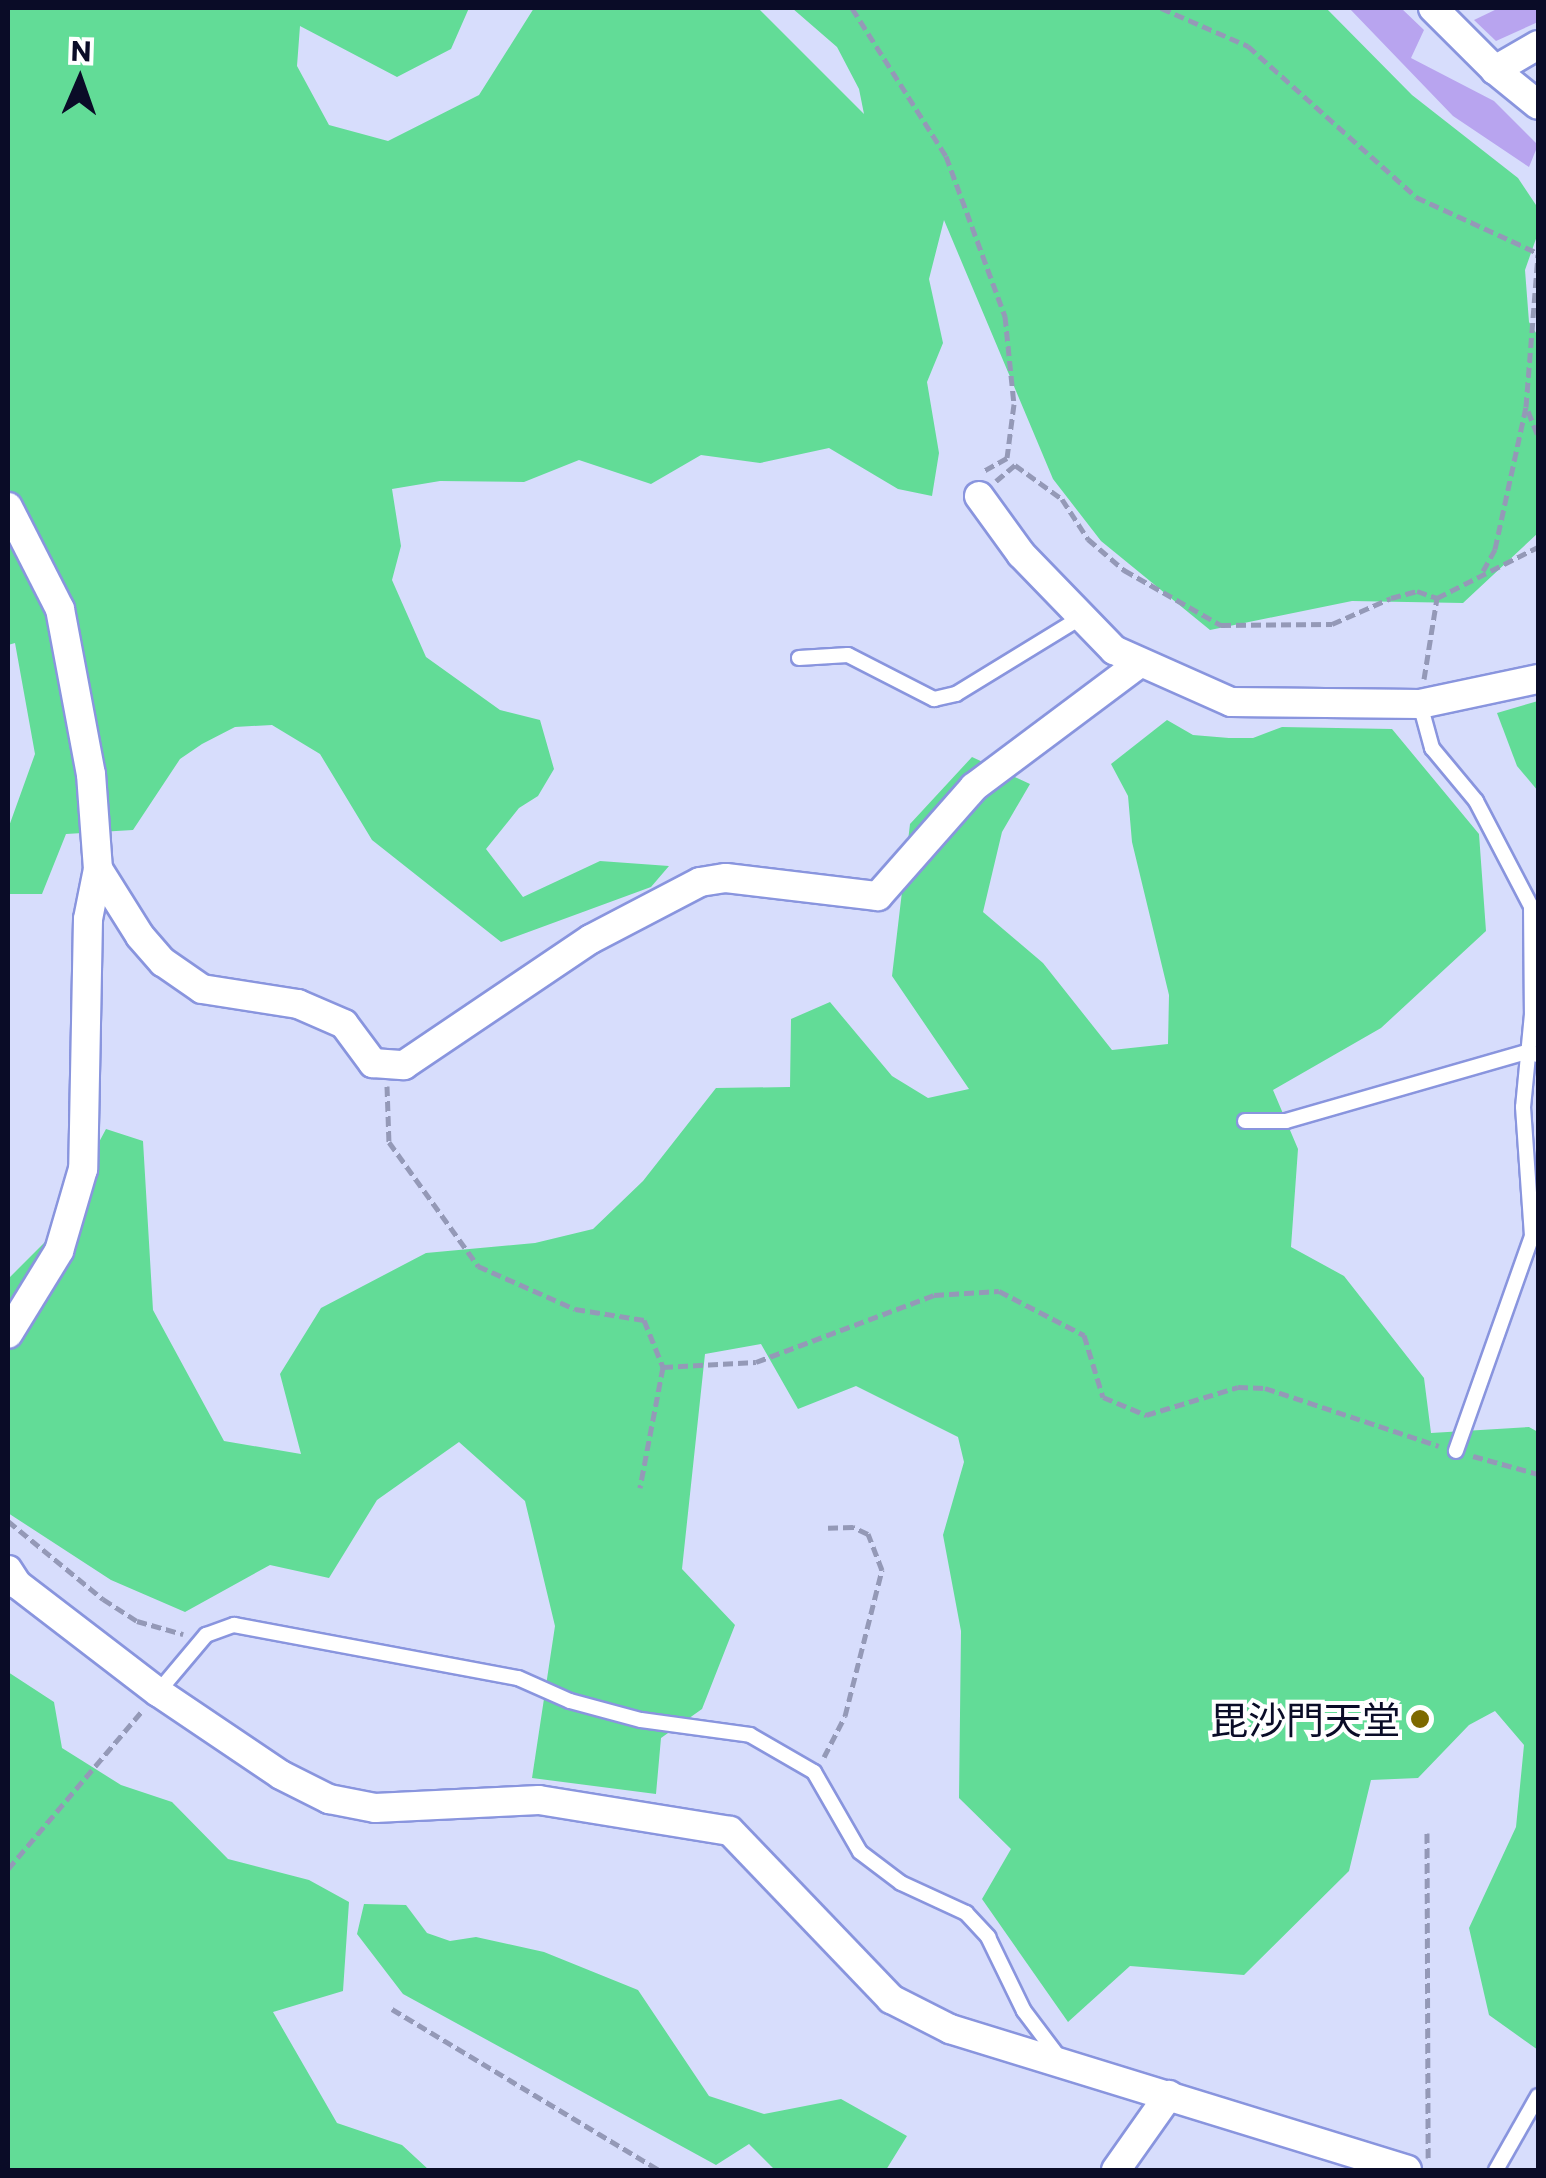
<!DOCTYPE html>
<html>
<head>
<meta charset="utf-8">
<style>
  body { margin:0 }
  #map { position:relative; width:1546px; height:2178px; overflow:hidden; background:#d7ddfc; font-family:Commissioner,"Noto Sans JP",sans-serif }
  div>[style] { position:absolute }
  .green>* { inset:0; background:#62dc97 }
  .building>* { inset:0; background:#b8a4ef }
  .path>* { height:5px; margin-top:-2.5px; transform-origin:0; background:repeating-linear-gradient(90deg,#9499b7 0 10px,transparent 0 15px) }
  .roads { filter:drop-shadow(2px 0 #8995de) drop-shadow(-2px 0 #8995de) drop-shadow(0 2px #8995de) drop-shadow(0 -2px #8995de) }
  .lane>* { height:14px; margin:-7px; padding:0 7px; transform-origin:7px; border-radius:7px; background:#fff }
  .street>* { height:28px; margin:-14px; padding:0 14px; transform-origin:14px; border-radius:14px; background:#fff }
  .dots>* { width:28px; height:28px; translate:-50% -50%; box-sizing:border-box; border:5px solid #fff; border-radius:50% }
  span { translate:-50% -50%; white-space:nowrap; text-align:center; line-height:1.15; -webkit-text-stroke:8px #fff; paint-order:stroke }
  .poi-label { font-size:38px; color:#0a0c27 }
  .right { translate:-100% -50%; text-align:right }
  .frame { position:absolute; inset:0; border:10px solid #0a0c27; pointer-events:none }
  .north { position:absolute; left:30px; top:30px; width:100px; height:100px; -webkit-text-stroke:8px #fff; paint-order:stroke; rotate:2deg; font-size:28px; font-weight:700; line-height:40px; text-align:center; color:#0a0c27 }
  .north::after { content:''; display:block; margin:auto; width:35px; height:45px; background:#0a0c27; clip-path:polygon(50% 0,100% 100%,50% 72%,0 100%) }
</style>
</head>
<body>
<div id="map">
  <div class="green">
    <i style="clip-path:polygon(8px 8px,469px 8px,451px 49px,397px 77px,300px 26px,297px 66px,329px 125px,388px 141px,479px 95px,534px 8px,758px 8px,864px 114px,859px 89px,837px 47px,792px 8px,1326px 8px,1412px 95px,1518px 178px,1538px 208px,1538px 233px,1525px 270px,1529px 322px,1538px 336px,1538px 533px,1463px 603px,1352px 601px,1210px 630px,1101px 541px,1053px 479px,944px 220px,929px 279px,943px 343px,927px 382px,939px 453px,932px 496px,898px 489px,829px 448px,760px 463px,701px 455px,651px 484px,579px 460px,524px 482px,440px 481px,392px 489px,401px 546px,392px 580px,426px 657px,500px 710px,540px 720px,554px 769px,538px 796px,519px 808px,486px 849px,523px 897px,600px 861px,669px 866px,651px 887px,501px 942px,372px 840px,320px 754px,272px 725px,235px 727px,202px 744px,180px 759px,133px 830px,66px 834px,42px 894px,8px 894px,8px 829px,35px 754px,15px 643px,8px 645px,8px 528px,22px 510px,8px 487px)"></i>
    <i style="clip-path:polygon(1538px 701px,1538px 791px,1517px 766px,1497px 713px)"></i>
    <i style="clip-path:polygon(1167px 720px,1193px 735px,1229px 738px,1253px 738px,1282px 727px,1392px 729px,1479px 834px,1486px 931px,1381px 1028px,1273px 1090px,1298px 1149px,1291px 1247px,1344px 1276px,1424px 1378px,1431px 1433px,1529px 1427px,1538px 1432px,1538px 2050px,1489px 2015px,1469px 1928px,1516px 1827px,1524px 1745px,1495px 1711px,1469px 1725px,1418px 1778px,1371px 1780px,1349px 1871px,1244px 1975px,1130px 1966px,1068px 2022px,982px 1899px,1011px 1849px,959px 1798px,961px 1631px,943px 1535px,964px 1462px,958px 1437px,856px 1386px,798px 1409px,761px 1344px,705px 1354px,682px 1569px,735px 1625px,702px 1709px,661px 1738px,656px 1794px,532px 1778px,555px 1626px,525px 1501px,459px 1442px,377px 1500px,329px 1578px,270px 1565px,185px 1612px,111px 1580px,8px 1513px,8px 1279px,47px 1240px,106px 1129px,143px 1141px,153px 1310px,224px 1441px,301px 1454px,280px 1374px,321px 1308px,426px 1253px,535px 1243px,593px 1229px,643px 1181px,716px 1088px,790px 1087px,791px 1019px,830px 1002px,892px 1076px,928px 1098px,969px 1089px,892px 976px,910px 824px,972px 757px,1030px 784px,1002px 832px,983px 912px,1043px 963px,1112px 1050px,1168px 1044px,1169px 995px,1132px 842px,1128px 796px,1111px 764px)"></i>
    <i style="clip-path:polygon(8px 1672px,54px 1702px,62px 1748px,121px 1785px,172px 1802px,228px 1859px,309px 1880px,349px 1902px,343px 1991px,273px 2012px,337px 2123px,402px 2145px,429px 2170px,8px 2170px)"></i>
    <i style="clip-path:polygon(364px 1904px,406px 1905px,427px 1933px,450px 1941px,476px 1937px,544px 1952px,638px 1990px,709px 2096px,764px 2114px,841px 2099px,907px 2136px,886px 2170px,775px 2170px,749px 2144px,716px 2165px,403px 1994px,357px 1934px)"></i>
  </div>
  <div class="building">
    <i style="clip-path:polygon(1349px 8px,1401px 8px,1424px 30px,1411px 58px,1494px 101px,1538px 145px,1529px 167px,1453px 116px)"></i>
    <i style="clip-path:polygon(1499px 8px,1538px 8px,1538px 22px,1496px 41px,1474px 20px)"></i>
  </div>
  <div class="path">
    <i style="left:852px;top:8px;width:175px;rotate:57.6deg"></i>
    <i style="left:946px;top:156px;width:171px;rotate:69.8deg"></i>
    <i style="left:1005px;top:316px;width:88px;rotate:84.2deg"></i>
    <i style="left:1014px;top:404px;width:54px;rotate:97.4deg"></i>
    <i style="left:1007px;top:458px;width:26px;rotate:151deg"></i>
    <i style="left:1161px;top:8px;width:95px;rotate:23.6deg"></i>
    <i style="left:1248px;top:46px;width:226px;rotate:41.9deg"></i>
    <i style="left:1416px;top:197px;width:134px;rotate:24.7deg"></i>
    <i style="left:1528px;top:411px;width:27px;rotate:68deg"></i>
    <i style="left:996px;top:481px;width:25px;rotate:-40deg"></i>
    <i style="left:1015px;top:465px;width:58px;rotate:35.9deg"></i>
    <i style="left:1062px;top:499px;width:48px;rotate:57deg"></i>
    <i style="left:1088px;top:539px;width:48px;rotate:40.7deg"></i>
    <i style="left:1124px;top:570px;width:112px;rotate:29.6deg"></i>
    <i style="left:1221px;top:625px;width:111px;rotate:-0.5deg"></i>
    <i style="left:1332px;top:624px;width:64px;rotate:-23.8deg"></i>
    <i style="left:1391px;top:598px;width:27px;rotate:-15deg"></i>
    <i style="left:1417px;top:591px;width:21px;rotate:19deg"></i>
    <i style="left:1437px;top:598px;width:113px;rotate:-26.8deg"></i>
    <i style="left:1483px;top:571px;width:25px;rotate:-61deg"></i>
    <i style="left:1495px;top:549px;width:145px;rotate:-77.7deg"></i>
    <i style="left:1526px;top:407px;width:153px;rotate:-85.5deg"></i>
    <i style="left:1424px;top:679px;width:82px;rotate:-80.9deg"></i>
    <i style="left:387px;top:1086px;width:56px;rotate:88deg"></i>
    <i style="left:389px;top:1142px;width:153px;rotate:54.3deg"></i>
    <i style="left:478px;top:1266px;width:106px;rotate:23.9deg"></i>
    <i style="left:575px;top:1309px;width:70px;rotate:9.1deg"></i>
    <i style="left:644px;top:1320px;width:51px;rotate:68deg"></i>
    <i style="left:663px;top:1367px;width:123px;rotate:100.8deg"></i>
    <i style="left:663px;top:1367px;width:93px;rotate:-3.1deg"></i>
    <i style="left:756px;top:1362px;width:190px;rotate:-20.6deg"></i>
    <i style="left:934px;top:1295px;width:65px;rotate:-3.5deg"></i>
    <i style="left:999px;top:1291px;width:96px;rotate:27.4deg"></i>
    <i style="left:1084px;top:1335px;width:65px;rotate:73deg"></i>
    <i style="left:1103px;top:1397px;width:47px;rotate:22.7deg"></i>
    <i style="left:1146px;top:1415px;width:96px;rotate:-16.9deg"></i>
    <i style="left:1238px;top:1387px;width:27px;rotate:2deg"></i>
    <i style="left:1265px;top:1388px;width:183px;rotate:18.4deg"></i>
    <i style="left:1473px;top:1456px;width:67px;rotate:15.5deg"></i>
    <i style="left:8px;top:1521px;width:123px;rotate:39.4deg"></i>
    <i style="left:103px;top:1599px;width:40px;rotate:32.9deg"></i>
    <i style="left:137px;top:1621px;width:48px;rotate:15.8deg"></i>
    <i style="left:824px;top:1757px;width:46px;rotate:-62.9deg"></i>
    <i style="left:845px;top:1716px;width:151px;rotate:-75.8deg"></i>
    <i style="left:882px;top:1570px;width:39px;rotate:-111deg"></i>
    <i style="left:868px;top:1534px;width:17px;rotate:-155deg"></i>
    <i style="left:853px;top:1527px;width:25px;rotate:178deg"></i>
    <i style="left:1427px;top:1833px;width:325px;rotate:89.8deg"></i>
    <i style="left:8px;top:1869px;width:206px;rotate:-49.7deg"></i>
    <i style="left:392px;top:2009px;width:312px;rotate:31.1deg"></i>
  </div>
  <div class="roads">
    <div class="lane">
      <i style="left:799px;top:658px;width:49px;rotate:-3.5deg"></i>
      <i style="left:848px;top:655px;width:97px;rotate:27.1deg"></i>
      <i style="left:934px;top:699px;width:23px;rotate:-13deg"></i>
      <i style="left:956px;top:694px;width:145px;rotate:-31.5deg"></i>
      <i style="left:1420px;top:704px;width:46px;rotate:74.7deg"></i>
      <i style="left:1432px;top:748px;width:69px;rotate:50.3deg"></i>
      <i style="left:1476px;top:801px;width:119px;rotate:62.4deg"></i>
      <i style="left:1531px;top:906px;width:108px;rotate:89.5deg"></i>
      <i style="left:1532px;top:1014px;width:93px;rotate:95.5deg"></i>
      <i style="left:1523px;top:1107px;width:129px;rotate:86deg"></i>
      <i style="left:1532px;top:1236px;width:228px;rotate:109.5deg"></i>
      <i style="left:1245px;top:1121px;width:41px"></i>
      <i style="left:1286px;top:1121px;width:250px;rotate:-16deg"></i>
      <i style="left:1526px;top:1052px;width:12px;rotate:14deg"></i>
      <i style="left:158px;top:1692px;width:75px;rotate:-49.9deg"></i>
      <i style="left:206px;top:1635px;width:30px;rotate:-20deg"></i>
      <i style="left:234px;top:1625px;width:289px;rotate:10.6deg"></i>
      <i style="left:518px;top:1678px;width:57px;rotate:23.9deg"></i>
      <i style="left:570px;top:1701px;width:73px;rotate:15deg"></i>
      <i style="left:641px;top:1720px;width:110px;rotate:7.8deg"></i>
      <i style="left:750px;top:1735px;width:74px;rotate:30deg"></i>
      <i style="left:814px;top:1772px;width:92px;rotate:60.1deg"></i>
      <i style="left:860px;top:1852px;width:51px;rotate:37.1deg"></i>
      <i style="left:901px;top:1883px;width:72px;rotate:24.8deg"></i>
      <i style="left:966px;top:1913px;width:33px;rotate:47deg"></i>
      <i style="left:988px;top:1937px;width:82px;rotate:64.1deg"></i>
      <i style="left:1024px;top:2011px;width:61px;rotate:52.9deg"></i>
      <i style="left:1496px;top:2170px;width:85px;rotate:-60.4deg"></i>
    </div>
    <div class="street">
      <i style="left:1433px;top:8px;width:88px;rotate:45deg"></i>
      <i style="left:1538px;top:45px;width:50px;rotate:149.8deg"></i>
      <i style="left:1495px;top:70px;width:55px;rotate:39.1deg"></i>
      <i style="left:979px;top:496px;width:72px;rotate:54.1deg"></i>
      <i style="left:1021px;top:554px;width:134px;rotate:45.9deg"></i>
      <i style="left:1114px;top:650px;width:128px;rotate:24deg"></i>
      <i style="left:1231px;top:702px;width:189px;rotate:0.6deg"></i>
      <i style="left:1420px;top:704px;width:121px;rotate:-12deg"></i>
      <i style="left:8px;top:507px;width:114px;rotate:63deg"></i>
      <i style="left:60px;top:609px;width:168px;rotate:79.4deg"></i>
      <i style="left:91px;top:774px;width:95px;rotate:85.8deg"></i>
      <i style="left:98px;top:869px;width:51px;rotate:101.3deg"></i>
      <i style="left:88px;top:919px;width:250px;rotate:91.1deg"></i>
      <i style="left:83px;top:1169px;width:85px;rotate:106.3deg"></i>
      <i style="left:59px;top:1251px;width:97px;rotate:121.6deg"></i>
      <i style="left:98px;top:869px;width:79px;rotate:57.9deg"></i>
      <i style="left:140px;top:936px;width:35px;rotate:49deg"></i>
      <i style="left:163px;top:962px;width:47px;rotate:34.7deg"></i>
      <i style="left:202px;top:989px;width:97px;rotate:8.9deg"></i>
      <i style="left:298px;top:1004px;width:50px;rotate:23.5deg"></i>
      <i style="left:344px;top:1024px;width:49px;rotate:53.4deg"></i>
      <i style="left:373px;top:1063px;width:31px;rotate:4deg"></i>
      <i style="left:404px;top:1065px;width:225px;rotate:-34deg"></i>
      <i style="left:591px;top:939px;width:123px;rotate:-27.6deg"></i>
      <i style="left:700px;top:882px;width:26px;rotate:-9deg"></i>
      <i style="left:726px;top:878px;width:153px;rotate:6.8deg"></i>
      <i style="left:878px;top:896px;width:145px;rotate:-48.6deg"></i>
      <i style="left:974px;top:787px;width:207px;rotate:-36.8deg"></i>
      <i style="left:8px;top:1570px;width:17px;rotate:57deg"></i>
      <i style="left:17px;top:1584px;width:178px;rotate:37.5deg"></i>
      <i style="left:158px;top:1692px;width:148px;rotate:34deg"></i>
      <i style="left:281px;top:1775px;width:54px;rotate:26.6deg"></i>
      <i style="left:329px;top:1799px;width:47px;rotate:11.1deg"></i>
      <i style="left:375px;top:1808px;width:164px;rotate:-2.8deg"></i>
      <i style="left:539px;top:1800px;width:193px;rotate:9.2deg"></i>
      <i style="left:730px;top:1831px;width:233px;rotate:46.2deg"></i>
      <i style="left:891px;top:1999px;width:66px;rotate:27deg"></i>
      <i style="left:950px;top:2029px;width:478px;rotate:17.1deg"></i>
      <i style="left:1116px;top:2170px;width:92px;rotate:-54.8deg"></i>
    </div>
  </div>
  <div class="dots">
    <i style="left:1420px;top:1719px;background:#7d6900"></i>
  </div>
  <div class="poi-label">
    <span class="right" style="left:1400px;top:1719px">毘沙門天堂</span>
  </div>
  <div class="frame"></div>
  <div class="north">N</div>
</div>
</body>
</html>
